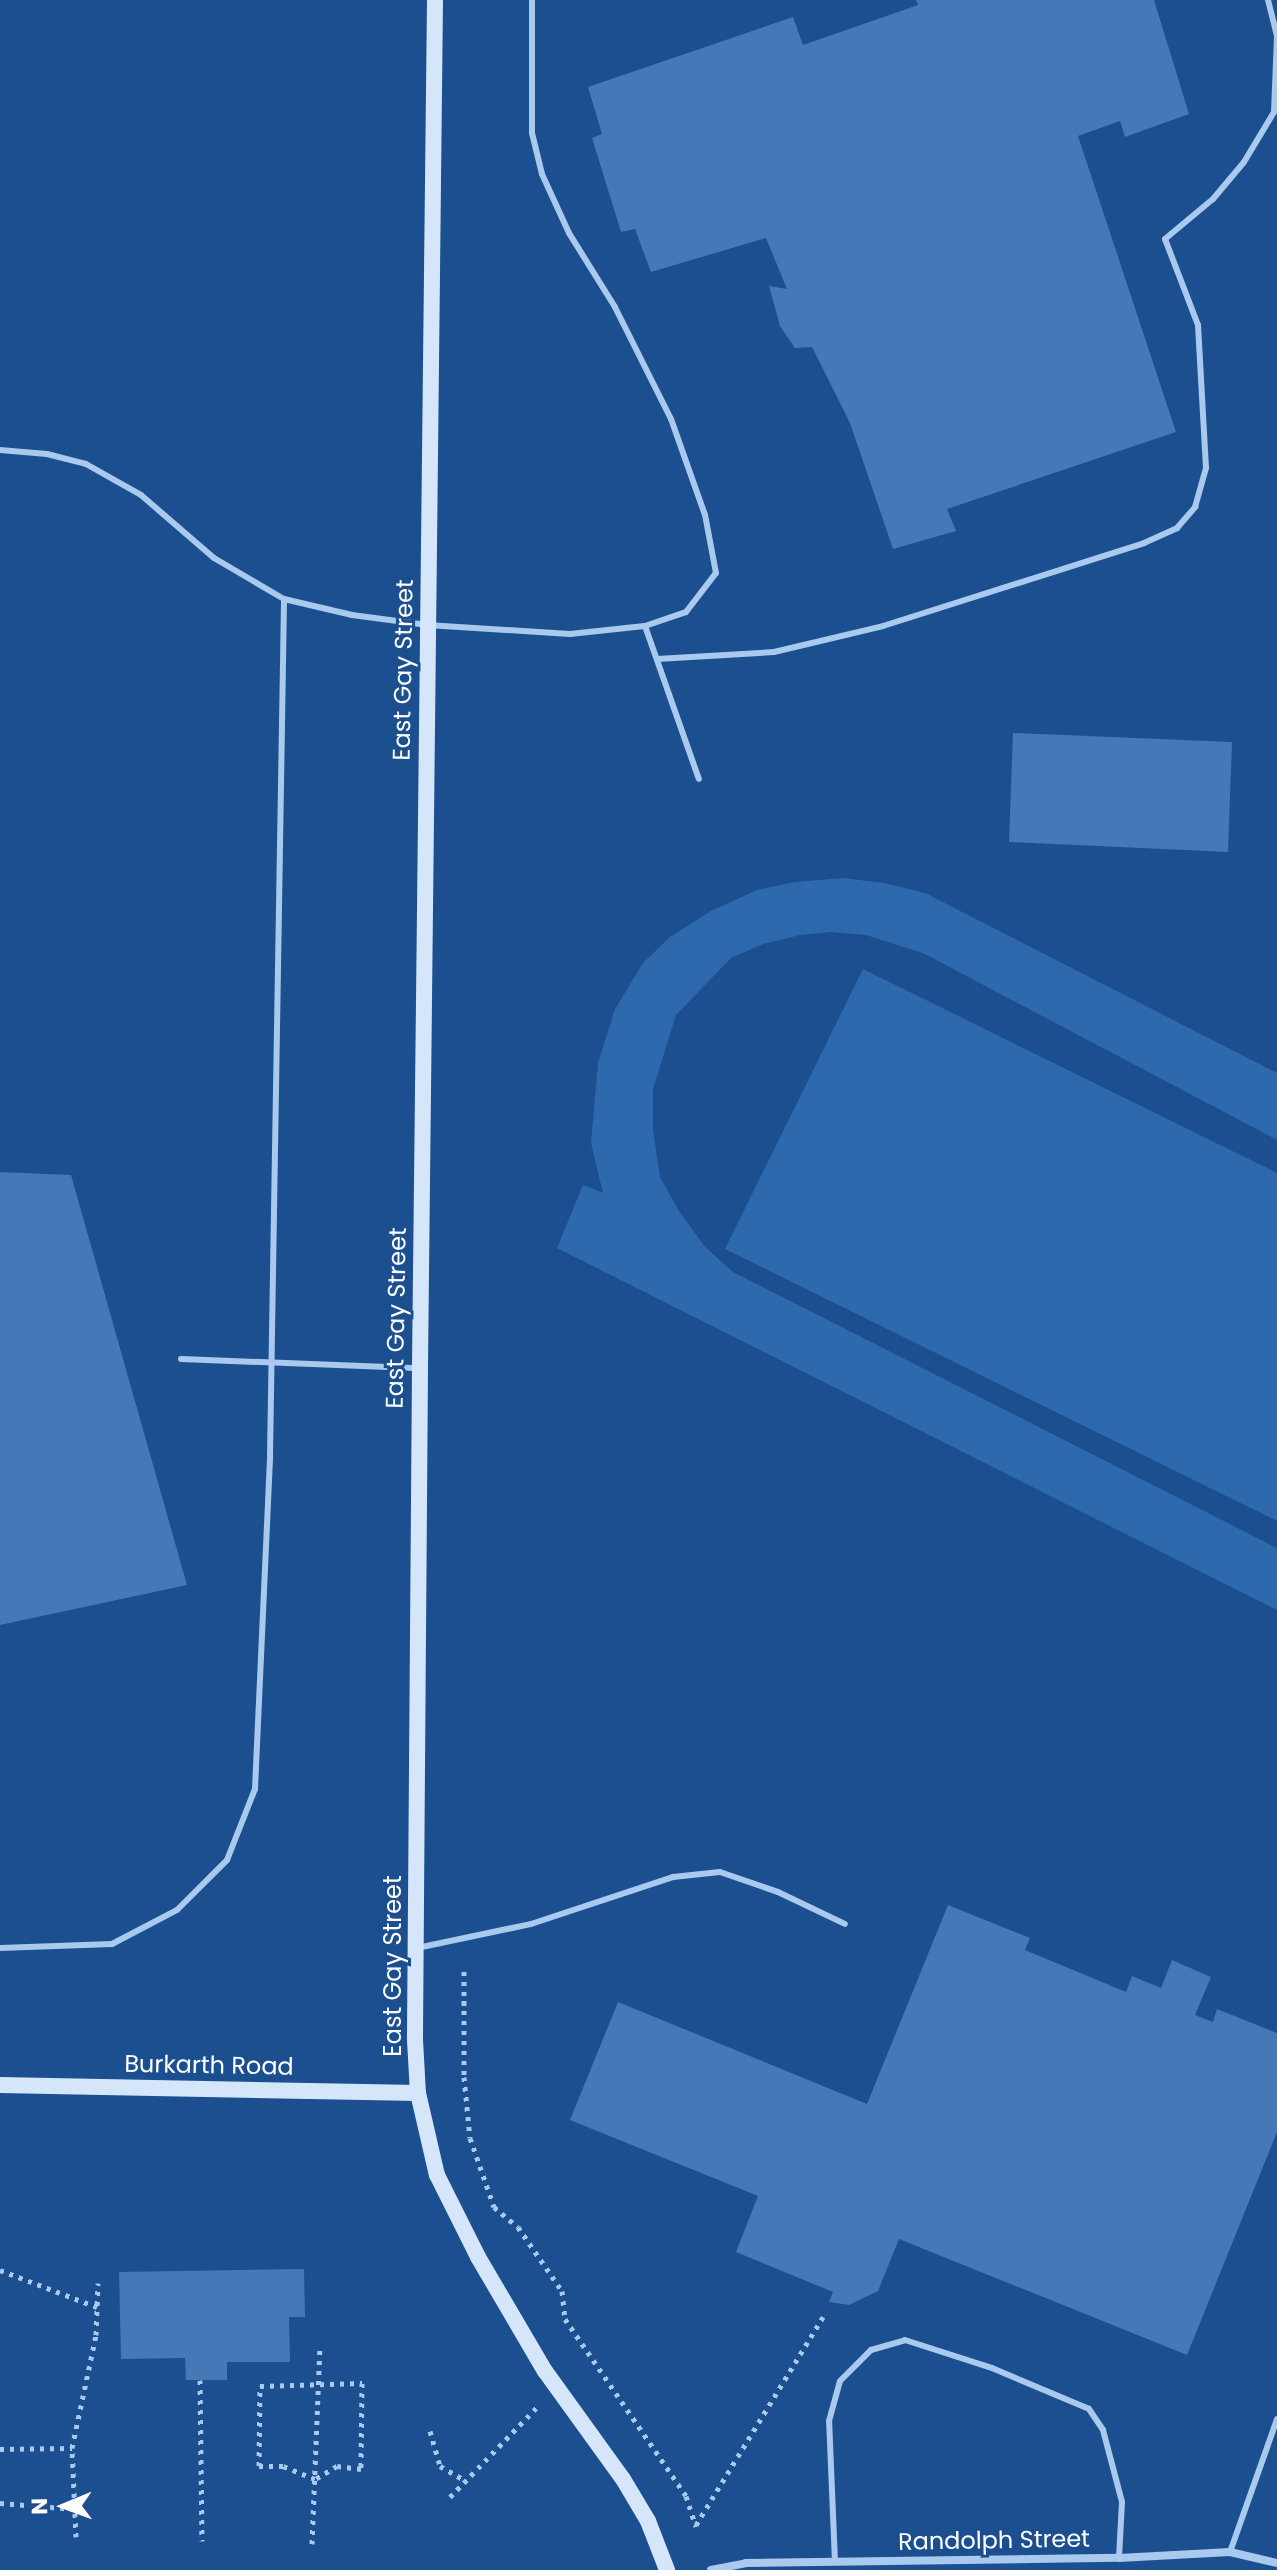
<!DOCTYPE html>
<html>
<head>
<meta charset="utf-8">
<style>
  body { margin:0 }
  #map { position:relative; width:1277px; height:2570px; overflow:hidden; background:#1b4f8f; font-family:Poppins,sans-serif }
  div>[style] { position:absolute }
  .green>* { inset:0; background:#2e69ad }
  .building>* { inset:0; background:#4478b7 }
  .path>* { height:5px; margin-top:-2.5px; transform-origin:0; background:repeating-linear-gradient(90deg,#a9c9ee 0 4px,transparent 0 10px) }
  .service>* { height:6px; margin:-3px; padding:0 3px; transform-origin:3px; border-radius:3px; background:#a9c9ee }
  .minor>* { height:8px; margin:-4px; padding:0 4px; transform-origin:4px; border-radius:4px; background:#a9c9ee }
  .secondary>* { height:16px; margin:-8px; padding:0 8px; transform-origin:8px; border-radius:8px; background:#d6e6fa }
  span { translate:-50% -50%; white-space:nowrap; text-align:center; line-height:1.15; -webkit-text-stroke:6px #1b4f8f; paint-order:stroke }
  .street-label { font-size:24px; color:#fff }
  .north { position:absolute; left:24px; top:2466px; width:80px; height:80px; -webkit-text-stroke:6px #1b4f8f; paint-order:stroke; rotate:269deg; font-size:22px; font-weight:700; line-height:32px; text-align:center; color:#fff }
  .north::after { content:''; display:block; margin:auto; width:28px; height:36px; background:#fff; clip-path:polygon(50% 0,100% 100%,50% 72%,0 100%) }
</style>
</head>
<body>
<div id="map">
  <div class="green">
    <i style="clip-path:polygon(843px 878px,884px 883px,925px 893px,1277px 1073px,1277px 1140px,923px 953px,866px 935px,831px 932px,800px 935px,763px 944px,731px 958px,676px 1015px,653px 1089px,653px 1130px,660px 1177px,679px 1211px,705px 1247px,733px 1272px,1277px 1548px,1277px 1610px,557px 1248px,583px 1185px,603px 1193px,591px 1143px,598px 1063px,615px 1009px,643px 963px,670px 937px,711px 911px,757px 890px,795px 882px)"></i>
    <i style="clip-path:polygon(863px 969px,1277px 1173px,1277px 1521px,725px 1249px)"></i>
  </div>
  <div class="building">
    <i style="clip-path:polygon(916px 0,1154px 0,1189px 114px,1125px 137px,1120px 121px,1078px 136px,1176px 432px,947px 509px,956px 531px,893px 549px,850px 423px,812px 347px,795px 348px,780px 326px,769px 286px,787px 289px,766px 238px,651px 272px,635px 229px,621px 232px,592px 138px,602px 134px,588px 87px,793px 17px,803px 45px,918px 5px)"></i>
    <i style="clip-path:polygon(1013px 733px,1232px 742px,1228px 852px,1009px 842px)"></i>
    <i style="clip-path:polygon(0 1172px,71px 1175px,187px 1585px,0 1625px)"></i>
    <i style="clip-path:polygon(948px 1905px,1030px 1938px,1025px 1950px,1126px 1992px,1132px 1976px,1161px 1988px,1172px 1960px,1211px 1977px,1195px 2015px,1213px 2022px,1217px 2009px,1277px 2033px,1277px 2132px,1187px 2355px,899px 2239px,878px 2291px,849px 2305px,829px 2302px,833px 2292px,736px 2252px,758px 2196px,570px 2120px,618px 2002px,867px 2104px)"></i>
    <i style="clip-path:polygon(304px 2269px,305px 2317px,289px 2317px,290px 2362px,227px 2362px,227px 2380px,186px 2380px,185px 2358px,121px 2359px,119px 2272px)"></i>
  </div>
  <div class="path">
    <i style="left:464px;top:1971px;width:106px;rotate:90deg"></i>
    <i style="left:464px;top:2077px;width:61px;rotate:84.4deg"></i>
    <i style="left:470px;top:2138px;width:73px;rotate:70.8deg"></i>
    <i style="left:494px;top:2207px;width:31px;rotate:40deg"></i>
    <i style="left:518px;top:2227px;width:78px;rotate:55.5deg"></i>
    <i style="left:562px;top:2291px;width:28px;rotate:84deg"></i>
    <i style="left:565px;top:2319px;width:214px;rotate:55.6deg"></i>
    <i style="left:686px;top:2496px;width:32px;rotate:72deg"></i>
    <i style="left:0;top:2270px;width:104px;rotate:20.9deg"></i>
    <i style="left:200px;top:2380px;width:161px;rotate:89.3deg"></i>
    <i style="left:362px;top:2383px;width:86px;rotate:90.7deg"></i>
    <i style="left:361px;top:2469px;width:24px;rotate:-173deg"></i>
    <i style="left:337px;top:2466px;width:26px;rotate:149deg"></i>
    <i style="left:315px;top:2479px;width:35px;rotate:-158deg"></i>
    <i style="left:283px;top:2466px;width:24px;rotate:180deg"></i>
    <i style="left:259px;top:2466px;width:80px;rotate:-89.3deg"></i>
    <i style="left:260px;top:2386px;width:102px;rotate:-1.7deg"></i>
    <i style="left:430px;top:2431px;width:36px;rotate:74deg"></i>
    <i style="left:440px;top:2466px;width:30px;rotate:30deg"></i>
    <i style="left:0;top:2449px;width:72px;rotate:-0.8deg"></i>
    <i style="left:450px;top:2497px;width:128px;rotate:-45.9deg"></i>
    <i style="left:0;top:2503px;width:75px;rotate:4.6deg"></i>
    <i style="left:696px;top:2525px;width:244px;rotate:-58.6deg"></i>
    <i style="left:76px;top:2537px;width:89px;rotate:-92.6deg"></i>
    <i style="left:72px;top:2448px;width:116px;rotate:-78deg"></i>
    <i style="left:96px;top:2335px;width:52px;rotate:-87.8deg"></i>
    <i style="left:312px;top:2544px;width:197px;rotate:-87.7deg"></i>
  </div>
  <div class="service">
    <i style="left:0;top:450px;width:47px;rotate:4.9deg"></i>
    <i style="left:47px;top:454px;width:40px;rotate:14.4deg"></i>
    <i style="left:86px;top:464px;width:63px;rotate:29.4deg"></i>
    <i style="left:141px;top:495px;width:96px;rotate:40.8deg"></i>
    <i style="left:214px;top:558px;width:81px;rotate:30.4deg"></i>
    <i style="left:284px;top:599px;width:70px;rotate:13.2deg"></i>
    <i style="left:352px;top:615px;width:76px;rotate:7.6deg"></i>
    <i style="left:427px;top:625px;width:143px;rotate:3.6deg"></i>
    <i style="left:570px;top:634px;width:75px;rotate:-6.1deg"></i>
    <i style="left:645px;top:626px;width:43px;rotate:-18.9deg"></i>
    <i style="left:686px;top:612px;width:49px;rotate:-52.4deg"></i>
    <i style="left:716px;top:573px;width:59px;rotate:-100.7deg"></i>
    <i style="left:705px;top:515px;width:102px;rotate:-109.5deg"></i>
    <i style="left:671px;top:419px;width:125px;rotate:-116.6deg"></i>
    <i style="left:615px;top:307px;width:87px;rotate:-121.9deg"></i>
    <i style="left:569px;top:233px;width:65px;rotate:-114.6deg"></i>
    <i style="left:542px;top:174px;width:42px;rotate:-103.7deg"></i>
    <i style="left:532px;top:133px;width:133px;rotate:-90deg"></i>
    <i style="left:645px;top:626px;width:162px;rotate:70.6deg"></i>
    <i style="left:657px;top:659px;width:117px;rotate:-3.4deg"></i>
    <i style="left:774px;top:652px;width:112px;rotate:-13.4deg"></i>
    <i style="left:883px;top:626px;width:274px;rotate:-17.6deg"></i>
    <i style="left:1144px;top:543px;width:36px;rotate:-24deg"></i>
    <i style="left:1177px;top:528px;width:28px;rotate:-49deg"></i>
    <i style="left:1195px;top:507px;width:41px;rotate:-74.2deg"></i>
    <i style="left:1206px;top:468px;width:143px;rotate:-93.2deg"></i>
    <i style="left:1198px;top:325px;width:92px;rotate:-111deg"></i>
    <i style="left:1165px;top:239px;width:62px;rotate:-39.8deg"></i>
    <i style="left:1213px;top:199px;width:48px;rotate:-50deg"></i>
    <i style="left:1244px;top:162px;width:58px;rotate:-59deg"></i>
    <i style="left:1274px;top:112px;width:76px;rotate:-87.7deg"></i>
    <i style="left:1277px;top:36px;width:37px;rotate:-104deg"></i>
    <i style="left:181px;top:1359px;width:239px;rotate:2.2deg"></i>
    <i style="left:0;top:1948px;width:112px;rotate:-2deg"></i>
    <i style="left:112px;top:1944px;width:73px;rotate:-27.6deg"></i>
    <i style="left:177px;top:1910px;width:71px;rotate:-45deg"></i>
    <i style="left:227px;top:1860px;width:76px;rotate:-68.5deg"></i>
    <i style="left:255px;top:1789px;width:334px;rotate:-87.4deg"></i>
    <i style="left:270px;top:1455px;width:856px;rotate:-89.06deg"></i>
    <i style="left:417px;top:1948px;width:116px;rotate:-11.9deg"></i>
    <i style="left:531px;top:1924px;width:150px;rotate:-18.3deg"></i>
    <i style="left:673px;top:1877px;width:47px;rotate:-6.1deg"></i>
    <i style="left:720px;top:1872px;width:61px;rotate:19deg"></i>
    <i style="left:778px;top:1892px;width:74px;rotate:25.5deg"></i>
    <i style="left:1230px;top:2552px;width:141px;rotate:-70.5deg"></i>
    <i style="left:835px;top:2562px;width:141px;rotate:-92.4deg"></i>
    <i style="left:829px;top:2421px;width:41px;rotate:-74.6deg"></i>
    <i style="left:840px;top:2381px;width:44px;rotate:-45deg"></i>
    <i style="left:871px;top:2350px;width:35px;rotate:-16deg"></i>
    <i style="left:905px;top:2340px;width:91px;rotate:17.8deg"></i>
    <i style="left:992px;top:2368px;width:105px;rotate:22.9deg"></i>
    <i style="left:1089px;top:2409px;width:25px;rotate:56deg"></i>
    <i style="left:1103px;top:2430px;width:74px;rotate:75.2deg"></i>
    <i style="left:1122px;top:2502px;width:56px;rotate:93.1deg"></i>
  </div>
  <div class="minor">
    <i style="left:711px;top:2570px;width:36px;rotate:-11deg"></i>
    <i style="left:746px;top:2563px;width:373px;rotate:-0.8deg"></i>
    <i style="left:1119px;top:2558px;width:111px;rotate:-3.1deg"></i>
    <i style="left:1230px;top:2552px;width:48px;rotate:13.2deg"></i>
  </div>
  <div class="secondary">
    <i style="left:435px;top:0;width:1368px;rotate:90.63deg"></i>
    <i style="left:420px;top:1368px;width:672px;rotate:90.43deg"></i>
    <i style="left:415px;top:2040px;width:53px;rotate:86.8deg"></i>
    <i style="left:418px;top:2093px;width:84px;rotate:77deg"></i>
    <i style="left:437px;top:2175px;width:92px;rotate:63.4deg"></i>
    <i style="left:478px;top:2257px;width:132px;rotate:59.6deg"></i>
    <i style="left:545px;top:2371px;width:133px;rotate:54.2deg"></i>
    <i style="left:623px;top:2479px;width:49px;rotate:59.2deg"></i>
    <i style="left:648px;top:2521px;width:53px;rotate:68.8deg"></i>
    <i style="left:0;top:2085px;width:418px;rotate:1.1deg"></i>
  </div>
  <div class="street-label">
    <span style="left:403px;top:670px;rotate:-89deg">East Gay Street</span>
    <span style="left:396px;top:1318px;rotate:-89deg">East Gay Street</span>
    <span style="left:393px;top:1966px;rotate:-90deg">East Gay Street</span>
    <span style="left:209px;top:2065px;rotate:1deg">Burkarth Road</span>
    <span style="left:994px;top:2540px;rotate:-1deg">Randolph Street</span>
  </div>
  <div class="north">N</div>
</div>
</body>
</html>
